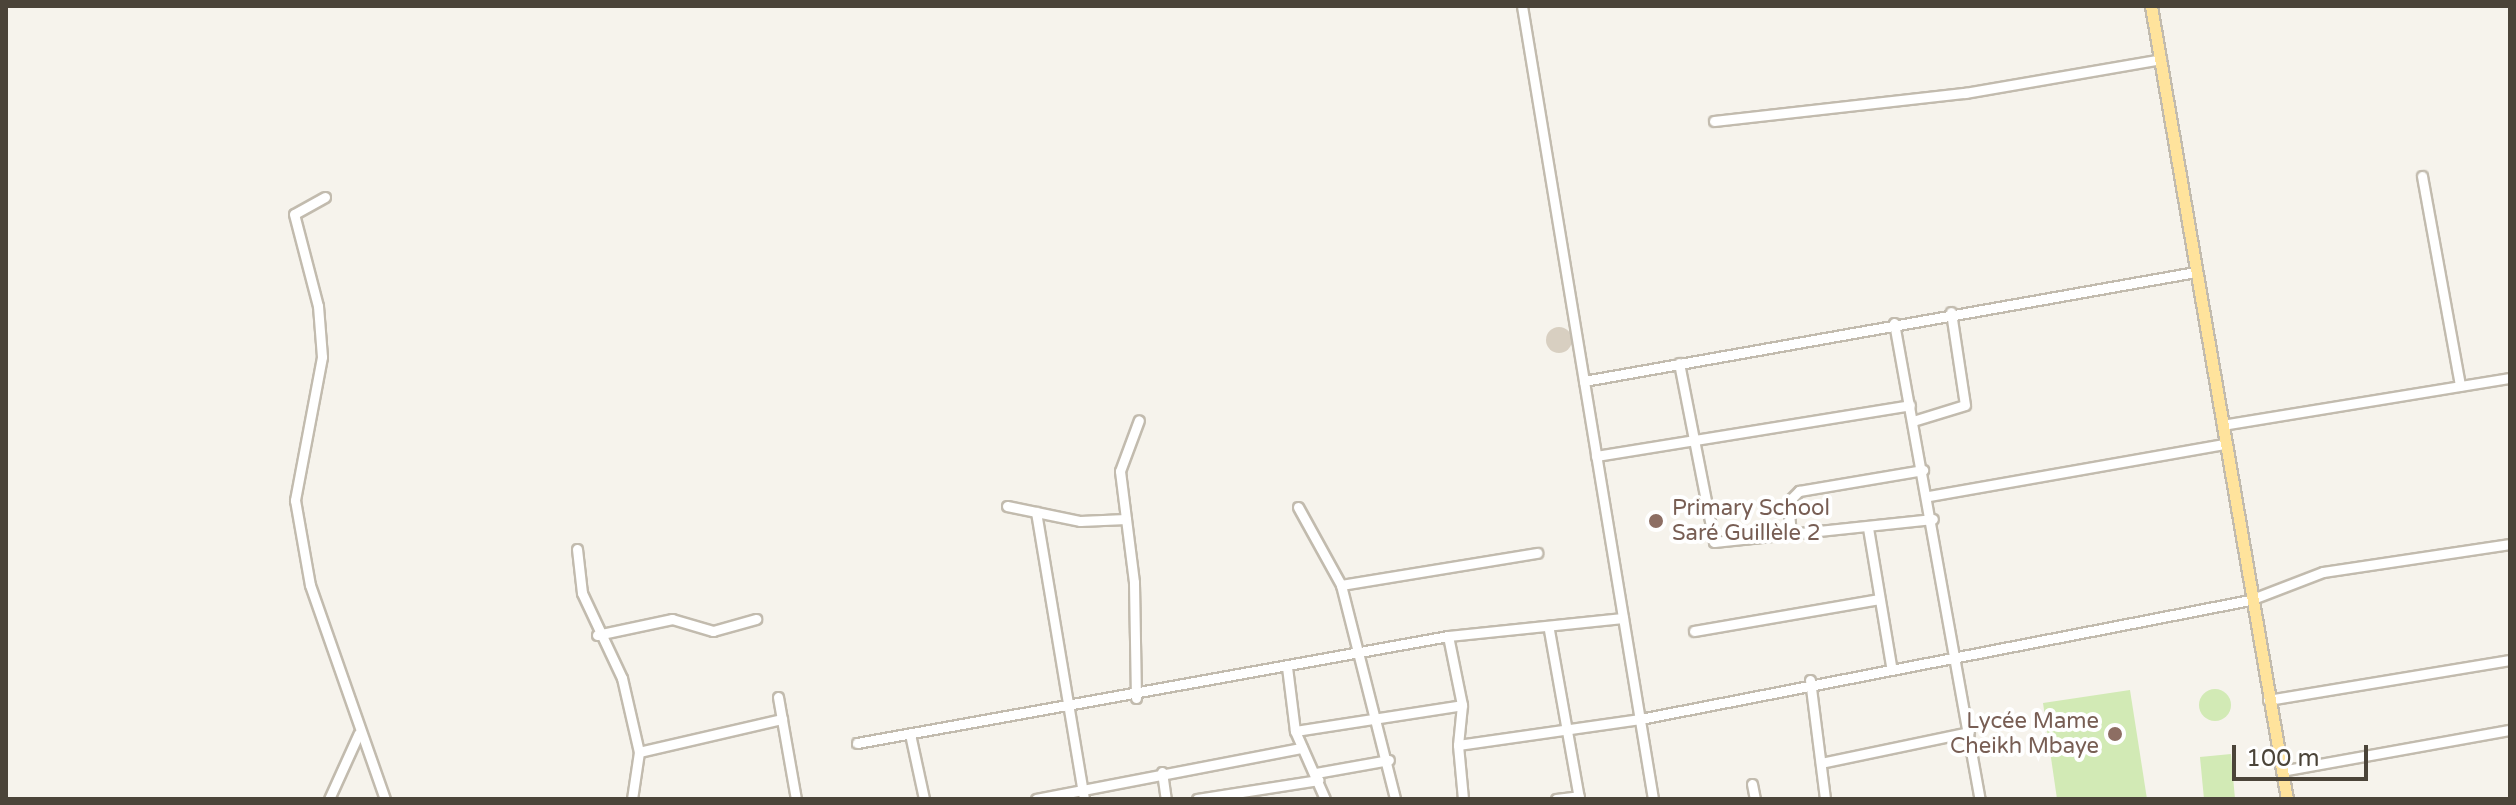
<!DOCTYPE html>
<html>
<head>
<meta charset="utf-8">
<style>
  body { margin:0 }
  #map { position:relative; width:2516px; height:805px; overflow:hidden; background:#f6f3ec; font-family:"Varela Round",sans-serif }
  div>[style] { position:absolute }
  .green>* { inset:0; background:#d2eab5 }
  .round { border-radius:50% }
  .building>* { inset:0; background:#d8cfc1 }
  .roads { filter:drop-shadow(2px 0 #c2bbae) drop-shadow(-2px 0 #c2bbae) drop-shadow(0 2px #c2bbae) drop-shadow(0 -2px #c2bbae) }
  .minor>* { height:9px; margin:-4.5px; padding:0 4.5px; transform-origin:4.5px; border-radius:4.5px; background:#fff }
  .major>* { height:11px; margin:-5.5px; padding:0 5.5px; transform-origin:5.5px; border-radius:5.5px; background:#ffe39c }
  .dots>* { width:22px; height:22px; translate:-50% -50%; box-sizing:border-box; border:4px solid #fff; border-radius:50% }
  span { translate:-50% -50%; white-space:nowrap; text-align:center; line-height:1.15; -webkit-text-stroke:8px #fff; paint-order:stroke }
  .education-label { font-size:22px; color:#785e54 }
  .left { translate:0 -50%; text-align:left }
  .right { translate:-100% -50%; text-align:right }
  .frame { position:absolute; inset:0; border:8px solid #4b4439; pointer-events:none }
  .scale { position:absolute; left:2232px; top:745px; width:136px; height:36px; box-sizing:border-box; border:4px solid #4b4439; border-top:0; padding-left:10px; font-size:24px; line-height:28px; white-space:nowrap; color:#4b4439; -webkit-text-stroke:6px #fff; paint-order:stroke }
</style>
</head>
<body>
<div id="map">
  <div class="green">
    <i class="round" style="left:2199px;top:689px;width:32px;height:32px"></i>
    <i style="clip-path:polygon(2130px 690px,2147px 799px,2057px 799px,2043px 703px)"></i>
    <i style="clip-path:polygon(2231px 754px,2235px 799px,2204px 799px,2200px 757px)"></i>
  </div>
  <div class="building">
    <i class="round" style="left:1546px;top:327px;width:26px;height:26px"></i>
  </div>
  <div class="roads">
    <div class="minor">
      <i style="left:1522px;top:6px;width:804px;rotate:80.62deg"></i>
      <i style="left:1714px;top:121px;width:253px;rotate:-6.4deg"></i>
      <i style="left:1965px;top:93px;width:199px;rotate:-9.8deg"></i>
      <i style="left:2422px;top:176px;width:213px;rotate:79.7deg"></i>
      <i style="left:325px;top:197px;width:35px;rotate:151deg"></i>
      <i style="left:294px;top:214px;width:95px;rotate:75.4deg"></i>
      <i style="left:318px;top:306px;width:51px;rotate:85.5deg"></i>
      <i style="left:322px;top:357px;width:146px;rotate:100.7deg"></i>
      <i style="left:295px;top:500px;width:86px;rotate:80deg"></i>
      <i style="left:310px;top:585px;width:227px;rotate:70.7deg"></i>
      <i style="left:1894px;top:323px;width:484px;rotate:79.8deg"></i>
      <i style="left:1679px;top:363px;width:182px;rotate:78.9deg"></i>
      <i style="left:1714px;top:542px;width:220px;rotate:-6deg"></i>
      <i style="left:1584px;top:381px;width:621px;rotate:-10.11deg"></i>
      <i style="left:1913px;top:421px;width:54px;rotate:-17.1deg"></i>
      <i style="left:1965px;top:405px;width:94px;rotate:-98.6deg"></i>
      <i style="left:2222px;top:425px;width:292px;rotate:-9.3deg"></i>
      <i style="left:1596px;top:456px;width:318px;rotate:-9.2deg"></i>
      <i style="left:1929px;top:496px;width:301px;rotate:-10deg"></i>
      <i style="left:1007px;top:506px;width:75px;rotate:11.6deg"></i>
      <i style="left:1080px;top:521px;width:46px;rotate:-2.5deg"></i>
      <i style="left:1298px;top:507px;width:89px;rotate:61.1deg"></i>
      <i style="left:1341px;top:585px;width:221px;rotate:75.8deg"></i>
      <i style="left:1036px;top:512px;width:291px;rotate:80.5deg"></i>
      <i style="left:1868px;top:528px;width:140px;rotate:80.5deg"></i>
      <i style="left:1791px;top:535px;width:33px;rotate:-95deg"></i>
      <i style="left:1788px;top:502px;width:16px;rotate:-45deg"></i>
      <i style="left:1799px;top:491px;width:126px;rotate:-9.6deg"></i>
      <i style="left:577px;top:549px;width:44px;rotate:83.5deg"></i>
      <i style="left:582px;top:593px;width:94px;rotate:64.8deg"></i>
      <i style="left:622px;top:678px;width:76px;rotate:77.1deg"></i>
      <i style="left:639px;top:752px;width:147px;rotate:-13deg"></i>
      <i style="left:1341px;top:585px;width:199px;rotate:-9.3deg"></i>
      <i style="left:1549px;top:630px;width:172px;rotate:79.9deg"></i>
      <i style="left:1694px;top:631px;width:188px;rotate:-9.8deg"></i>
      <i style="left:597px;top:635px;width:77px;rotate:-12deg"></i>
      <i style="left:672px;top:619px;width:43px;rotate:16.3deg"></i>
      <i style="left:713px;top:631px;width:45px;rotate:-15.6deg"></i>
      <i style="left:1448px;top:636px;width:70px;rotate:78.5deg"></i>
      <i style="left:1462px;top:705px;width:40px;rotate:95.7deg"></i>
      <i style="left:1287px;top:667px;width:64px;rotate:82.9deg"></i>
      <i style="left:1295px;top:731px;width:74px;rotate:66.2deg"></i>
      <i style="left:1810px;top:680px;width:120px;rotate:82.8deg"></i>
      <i style="left:778px;top:697px;width:104px;rotate:80deg"></i>
      <i style="left:1136px;top:698px;width:116px;rotate:-91deg"></i>
      <i style="left:1134px;top:582px;width:112px;rotate:-97.2deg"></i>
      <i style="left:1120px;top:471px;width:54px;rotate:-69.6deg"></i>
      <i style="left:2268px;top:700px;width:245px;rotate:-9.4deg"></i>
      <i style="left:1295px;top:731px;width:169px;rotate:-8.8deg"></i>
      <i style="left:910px;top:734px;width:66px;rotate:77.8deg"></i>
      <i style="left:857px;top:743px;width:601px;rotate:-10.26deg"></i>
      <i style="left:1448px;top:636px;width:176px;rotate:-5.9deg"></i>
      <i style="left:1821px;top:763px;width:151px;rotate:-11.8deg"></i>
      <i style="left:2281px;top:771px;width:233px;rotate:-10.2deg"></i>
      <i style="left:1162px;top:772px;width:27px;rotate:82deg"></i>
      <i style="left:1316px;top:773px;width:74px;rotate:-10.1deg"></i>
      <i style="left:1752px;top:784px;width:15px;rotate:79deg"></i>
      <i style="left:329px;top:799px;width:72px;rotate:-65.6deg"></i>
      <i style="left:632px;top:799px;width:48px;rotate:-81.5deg"></i>
      <i style="left:1036px;top:799px;width:271px;rotate:-10.9deg"></i>
      <i style="left:1197px;top:799px;width:123px;rotate:-8.9deg"></i>
      <i style="left:1463px;top:799px;width:54px;rotate:-95.3deg"></i>
      <i style="left:1458px;top:745px;width:184px;rotate:-8.1deg"></i>
      <i style="left:1640px;top:719px;width:621px;rotate:-11.04deg"></i>
      <i style="left:2250px;top:600px;width:78px;rotate:-21deg"></i>
      <i style="left:2323px;top:572px;width:189px;rotate:-8.5deg"></i>
      <i style="left:1556px;top:799px;width:23px;rotate:-7deg"></i>
    </div>
    <div class="major">
      <i style="left:2151px;top:6px;width:805px;rotate:80.27deg"></i>
    </div>
  </div>
  <div class="dots">
    <i style="left:1656px;top:521px;background:#8d6e63"></i>
    <i style="left:2115px;top:734px;background:#8d6e63"></i>
  </div>
  <div class="education-label">
    <span class="left" style="left:1672px;top:521px">Primary School<br>Saré Guillèle 2</span>
    <span class="right" style="left:2099px;top:734px">Lycée Mame<br>Cheikh Mbaye</span>
  </div>
  <div class="frame"></div>
  <div class="scale">100 m</div>
</div>
</body>
</html>
